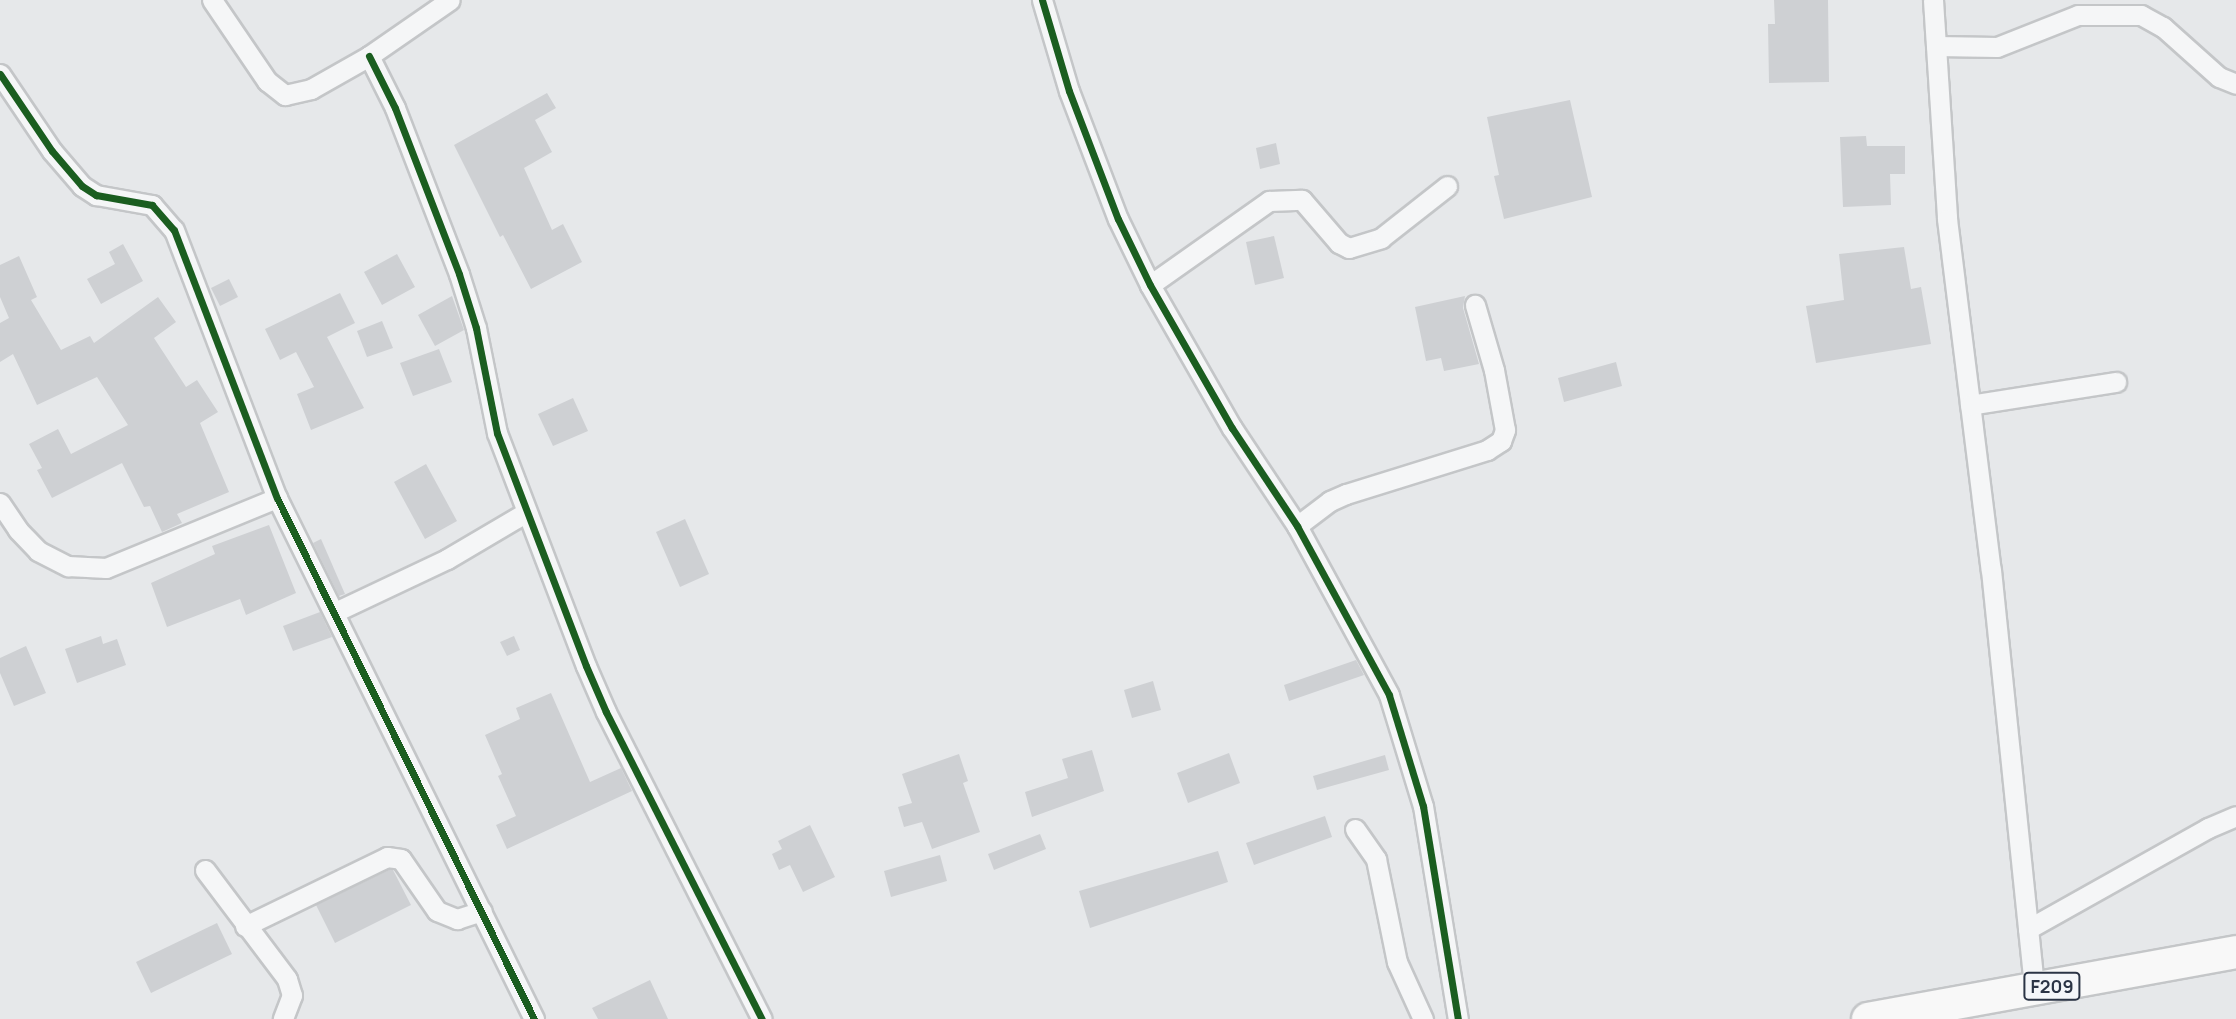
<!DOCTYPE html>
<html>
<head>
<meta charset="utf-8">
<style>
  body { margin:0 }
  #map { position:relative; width:2236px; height:1019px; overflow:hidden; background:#e6e8ea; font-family:Manrope,sans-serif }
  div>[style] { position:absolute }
  .building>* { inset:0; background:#ced0d3 }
  .roads { filter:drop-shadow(2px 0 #c4c6c8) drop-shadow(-2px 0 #c4c6c8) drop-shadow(0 2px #c4c6c8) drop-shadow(0 -2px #c4c6c8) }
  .minor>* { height:19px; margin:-9.5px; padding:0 9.5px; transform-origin:9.5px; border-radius:9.5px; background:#f5f6f7 }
  .primary>* { height:32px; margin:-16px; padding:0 16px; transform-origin:16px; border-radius:16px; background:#f8f8f8 }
  .cycleway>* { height:7px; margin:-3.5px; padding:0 3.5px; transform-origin:3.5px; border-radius:3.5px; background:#1b5e20 }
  span { translate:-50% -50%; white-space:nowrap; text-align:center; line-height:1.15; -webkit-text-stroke:6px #f4f6f9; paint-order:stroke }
  .shield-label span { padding:2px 5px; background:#f4f6f9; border:2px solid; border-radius:5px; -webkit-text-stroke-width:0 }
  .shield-label { font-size:18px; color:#2b3445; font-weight:700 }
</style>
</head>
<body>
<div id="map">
  <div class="building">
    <i style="clip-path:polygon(1774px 0,1828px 0,1829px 82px,1769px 83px,1768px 24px,1775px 24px)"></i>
    <i style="clip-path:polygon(547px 93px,556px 108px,535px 120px,552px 152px,524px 168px,552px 230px,563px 224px,582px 262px,531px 289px,503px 235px,500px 237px,454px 145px)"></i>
    <i style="clip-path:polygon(1570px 100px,1592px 197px,1504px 219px,1494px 176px,1499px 175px,1487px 117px)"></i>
    <i style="clip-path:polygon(1866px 136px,1867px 146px,1905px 146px,1905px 174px,1890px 174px,1891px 205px,1843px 207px,1840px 137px)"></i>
    <i style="clip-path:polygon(1276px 143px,1280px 164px,1260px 169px,1256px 148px)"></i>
    <i style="clip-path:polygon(1274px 236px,1284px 278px,1255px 285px,1246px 242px)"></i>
    <i style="clip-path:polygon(123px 244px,143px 281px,101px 304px,87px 279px,115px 264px,109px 252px)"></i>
    <i style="clip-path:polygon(1904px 247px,1911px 289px,1921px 287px,1931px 344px,1816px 363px,1806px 306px,1844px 300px,1839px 254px)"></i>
    <i style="clip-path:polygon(397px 254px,415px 287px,382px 305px,364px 272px)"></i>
    <i style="clip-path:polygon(19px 256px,37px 297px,31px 300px,61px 350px,90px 336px,94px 343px,158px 297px,176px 322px,154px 338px,186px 387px,197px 380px,218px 412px,200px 423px,229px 492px,177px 514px,182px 523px,162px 532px,150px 506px,144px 507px,122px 463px,52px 498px,37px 470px,42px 468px,29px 444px,58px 429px,71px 454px,128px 425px,97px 377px,37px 405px,13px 354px,0 362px,0 323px,9px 318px,0 297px,0 265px)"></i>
    <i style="clip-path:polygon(229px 279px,238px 297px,220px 306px,211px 288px)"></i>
    <i style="clip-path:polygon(340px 293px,355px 323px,327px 337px,364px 408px,311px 430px,297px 394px,314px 387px,296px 352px,280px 360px,265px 329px)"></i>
    <i style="clip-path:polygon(452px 296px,464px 330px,435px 346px,418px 315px)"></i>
    <i style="clip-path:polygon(1465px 296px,1463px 308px,1479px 364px,1444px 371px,1441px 358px,1426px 361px,1415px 307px)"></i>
    <i style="clip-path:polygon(382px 321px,393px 348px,367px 357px,357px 331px)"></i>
    <i style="clip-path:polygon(439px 349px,452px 382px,413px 396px,400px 363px)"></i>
    <i style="clip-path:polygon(1616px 362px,1622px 386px,1564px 402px,1558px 378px)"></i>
    <i style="clip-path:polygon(573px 398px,588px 431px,553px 446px,538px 414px)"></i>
    <i style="clip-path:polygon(426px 464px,457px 521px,425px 539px,394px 482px)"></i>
    <i style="clip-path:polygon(685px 519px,709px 574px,680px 587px,656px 532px)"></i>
    <i style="clip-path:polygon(269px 525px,296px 593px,246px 615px,240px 599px,167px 627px,151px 583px,215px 554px,212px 546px)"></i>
    <i style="clip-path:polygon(321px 539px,345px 594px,339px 596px,313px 543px)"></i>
    <i style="clip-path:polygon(320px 612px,332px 637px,293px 651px,283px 626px)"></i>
    <i style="clip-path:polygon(101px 636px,103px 644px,117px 639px,126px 665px,77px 683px,65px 649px)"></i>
    <i style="clip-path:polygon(514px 636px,520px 650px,507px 656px,500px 642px)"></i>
    <i style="clip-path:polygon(26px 646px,46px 693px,14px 706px,0 673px,0 658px)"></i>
    <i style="clip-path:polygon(1356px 660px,1364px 675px,1289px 701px,1284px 685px)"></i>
    <i style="clip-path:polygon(1153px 681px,1161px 710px,1132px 718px,1124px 690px)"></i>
    <i style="clip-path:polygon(551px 693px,590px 782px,621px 768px,632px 791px,507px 849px,496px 825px,516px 816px,498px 776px,502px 774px,485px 735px,520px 719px,516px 708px)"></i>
    <i style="clip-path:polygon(1092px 750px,1104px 791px,1032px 817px,1025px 792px,1068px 778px,1062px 759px)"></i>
    <i style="clip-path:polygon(1229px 753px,1240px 783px,1188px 803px,1177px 773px)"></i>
    <i style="clip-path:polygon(959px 754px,968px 781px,963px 783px,980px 832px,932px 849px,922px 822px,904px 827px,898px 807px,912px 803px,902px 774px)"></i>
    <i style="clip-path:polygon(1385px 755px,1389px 770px,1317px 790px,1313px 776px)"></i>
    <i style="clip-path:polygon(1325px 816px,1332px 837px,1254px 865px,1246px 843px)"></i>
    <i style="clip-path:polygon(810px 825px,835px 877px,803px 892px,790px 865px,779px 870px,772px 854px,782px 849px,778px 841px)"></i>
    <i style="clip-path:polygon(1040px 834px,1046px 849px,994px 870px,988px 854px)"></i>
    <i style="clip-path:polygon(1218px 851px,1228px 882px,1090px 928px,1079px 891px)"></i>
    <i style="clip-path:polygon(940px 855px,947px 881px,891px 897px,884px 871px)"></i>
    <i style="clip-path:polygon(389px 870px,393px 870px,411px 905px,335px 943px,316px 905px)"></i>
    <i style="clip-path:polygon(217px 923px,232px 954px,151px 993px,136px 962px)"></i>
    <i style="clip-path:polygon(650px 980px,668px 1019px,598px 1019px,592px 1008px)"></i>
  </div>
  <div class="roads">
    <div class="minor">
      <i style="left:212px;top:0;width:98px;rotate:55.8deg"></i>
      <i style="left:267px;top:81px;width:23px;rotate:38deg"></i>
      <i style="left:285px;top:95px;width:27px;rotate:-13deg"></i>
      <i style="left:311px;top:89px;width:67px;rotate:-29.6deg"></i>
      <i style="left:369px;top:56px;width:98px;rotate:-34.7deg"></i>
      <i style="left:1042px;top:0;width:95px;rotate:73.5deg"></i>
      <i style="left:1069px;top:91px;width:137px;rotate:69.1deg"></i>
      <i style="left:1118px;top:219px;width:73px;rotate:64.1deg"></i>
      <i style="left:1150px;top:285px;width:165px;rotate:60.2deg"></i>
      <i style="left:1232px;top:428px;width:118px;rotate:56.4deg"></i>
      <i style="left:1297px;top:526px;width:192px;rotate:61.4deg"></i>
      <i style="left:1389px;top:695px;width:116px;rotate:73deg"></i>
      <i style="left:1423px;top:806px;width:216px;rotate:80.7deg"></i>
      <i style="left:1933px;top:0;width:219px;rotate:86.3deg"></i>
      <i style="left:1947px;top:219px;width:354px;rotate:82.9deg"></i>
      <i style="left:1991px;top:570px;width:421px;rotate:84.1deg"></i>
      <i style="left:1936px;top:46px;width:61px;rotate:0.9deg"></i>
      <i style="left:1997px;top:47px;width:87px;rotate:-21.6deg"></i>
      <i style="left:2078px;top:15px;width:63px"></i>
      <i style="left:2141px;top:15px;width:25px;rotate:29deg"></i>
      <i style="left:2163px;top:27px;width:75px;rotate:41.8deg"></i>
      <i style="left:2219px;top:77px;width:18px;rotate:22deg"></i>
      <i style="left:369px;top:56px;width:58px;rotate:63.4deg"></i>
      <i style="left:395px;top:108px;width:178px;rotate:68.9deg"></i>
      <i style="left:459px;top:274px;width:57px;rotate:72.5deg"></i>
      <i style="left:476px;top:328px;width:107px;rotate:78.7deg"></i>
      <i style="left:497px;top:433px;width:249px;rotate:69.1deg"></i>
      <i style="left:586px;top:666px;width:50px;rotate:66.5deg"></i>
      <i style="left:606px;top:712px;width:344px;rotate:63.1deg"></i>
      <i style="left:0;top:74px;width:93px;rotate:56deg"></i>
      <i style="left:52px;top:151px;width:46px;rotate:49.4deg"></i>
      <i style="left:82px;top:186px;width:17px;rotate:33deg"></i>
      <i style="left:96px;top:195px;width:57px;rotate:10.1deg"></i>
      <i style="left:152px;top:205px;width:33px;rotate:49deg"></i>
      <i style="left:174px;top:230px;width:287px;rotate:69deg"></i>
      <i style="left:277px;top:498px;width:581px;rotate:63.74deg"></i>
      <i style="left:1150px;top:285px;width:146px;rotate:-35.2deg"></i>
      <i style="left:1269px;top:201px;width:33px;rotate:-2deg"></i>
      <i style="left:1302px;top:200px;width:57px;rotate:49.3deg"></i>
      <i style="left:1339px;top:243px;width:11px;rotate:27deg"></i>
      <i style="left:1349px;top:248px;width:34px;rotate:-17deg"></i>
      <i style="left:1381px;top:238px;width:84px;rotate:-38.2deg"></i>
      <i style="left:1970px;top:405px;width:148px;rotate:-9deg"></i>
      <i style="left:0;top:503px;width:32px;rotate:56deg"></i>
      <i style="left:18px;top:530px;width:29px;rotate:46deg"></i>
      <i style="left:38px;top:551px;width:34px;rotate:27deg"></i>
      <i style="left:68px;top:566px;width:38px;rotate:3deg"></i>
      <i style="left:106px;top:568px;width:185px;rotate:-22.3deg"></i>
      <i style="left:1297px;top:526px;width:41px;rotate:-37.1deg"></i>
      <i style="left:1330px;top:501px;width:17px;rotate:-24deg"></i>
      <i style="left:1346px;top:494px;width:148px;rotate:-17.3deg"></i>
      <i style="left:1487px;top:450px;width:17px;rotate:-33deg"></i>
      <i style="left:1501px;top:441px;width:12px;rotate:-70deg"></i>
      <i style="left:1505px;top:430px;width:61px;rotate:-100.4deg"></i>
      <i style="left:1494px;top:370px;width:68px;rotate:-106.3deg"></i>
      <i style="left:335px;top:612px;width:124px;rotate:-25.3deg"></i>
      <i style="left:447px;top:559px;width:91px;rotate:-30.5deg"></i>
      <i style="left:1355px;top:829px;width:37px;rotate:55deg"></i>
      <i style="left:1376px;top:859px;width:105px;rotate:78.5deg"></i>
      <i style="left:1397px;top:962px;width:63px;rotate:65.5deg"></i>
      <i style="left:205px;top:870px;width:136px;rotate:53deg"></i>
      <i style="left:287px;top:979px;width:17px;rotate:73deg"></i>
      <i style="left:292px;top:995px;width:26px;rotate:111deg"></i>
      <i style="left:245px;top:926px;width:158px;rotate:-25.9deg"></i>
      <i style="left:387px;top:857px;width:14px;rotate:8deg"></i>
      <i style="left:401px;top:859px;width:63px;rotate:55.3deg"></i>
      <i style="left:437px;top:911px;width:22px;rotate:22deg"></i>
      <i style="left:457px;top:919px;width:26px;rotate:-18deg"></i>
      <i style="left:2028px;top:929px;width:206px;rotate:-29.3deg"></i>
      <i style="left:2208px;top:828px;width:30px;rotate:-23deg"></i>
    </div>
    <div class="primary">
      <i style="left:1868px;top:1019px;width:374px;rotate:-10.3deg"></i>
    </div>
  </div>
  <div class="cycleway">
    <i style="left:1042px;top:0;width:95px;rotate:73.5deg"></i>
    <i style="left:1069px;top:91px;width:137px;rotate:69.1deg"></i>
    <i style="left:1118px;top:219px;width:73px;rotate:64.1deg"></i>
    <i style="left:1150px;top:285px;width:165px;rotate:60.2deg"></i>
    <i style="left:1232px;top:428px;width:118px;rotate:56.4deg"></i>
    <i style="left:1297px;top:526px;width:192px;rotate:61.4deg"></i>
    <i style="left:1389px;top:695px;width:116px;rotate:73deg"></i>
    <i style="left:1423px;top:806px;width:216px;rotate:80.7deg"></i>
    <i style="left:369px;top:56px;width:58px;rotate:63.4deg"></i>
    <i style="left:395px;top:108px;width:178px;rotate:68.9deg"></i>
    <i style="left:459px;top:274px;width:57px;rotate:72.5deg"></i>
    <i style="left:476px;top:328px;width:107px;rotate:78.7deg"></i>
    <i style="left:497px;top:433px;width:249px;rotate:69.1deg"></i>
    <i style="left:586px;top:666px;width:50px;rotate:66.5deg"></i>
    <i style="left:606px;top:712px;width:344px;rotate:63.1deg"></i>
    <i style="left:0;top:74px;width:93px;rotate:56deg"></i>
    <i style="left:52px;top:151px;width:46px;rotate:49.4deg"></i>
    <i style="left:82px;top:186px;width:17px;rotate:33deg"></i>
    <i style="left:96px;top:195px;width:57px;rotate:10.1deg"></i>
    <i style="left:152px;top:205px;width:33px;rotate:49deg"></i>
    <i style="left:174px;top:230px;width:287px;rotate:69deg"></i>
    <i style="left:277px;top:498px;width:581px;rotate:63.74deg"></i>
  </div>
  <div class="shield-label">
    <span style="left:2052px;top:986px">F209</span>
  </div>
</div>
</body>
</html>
